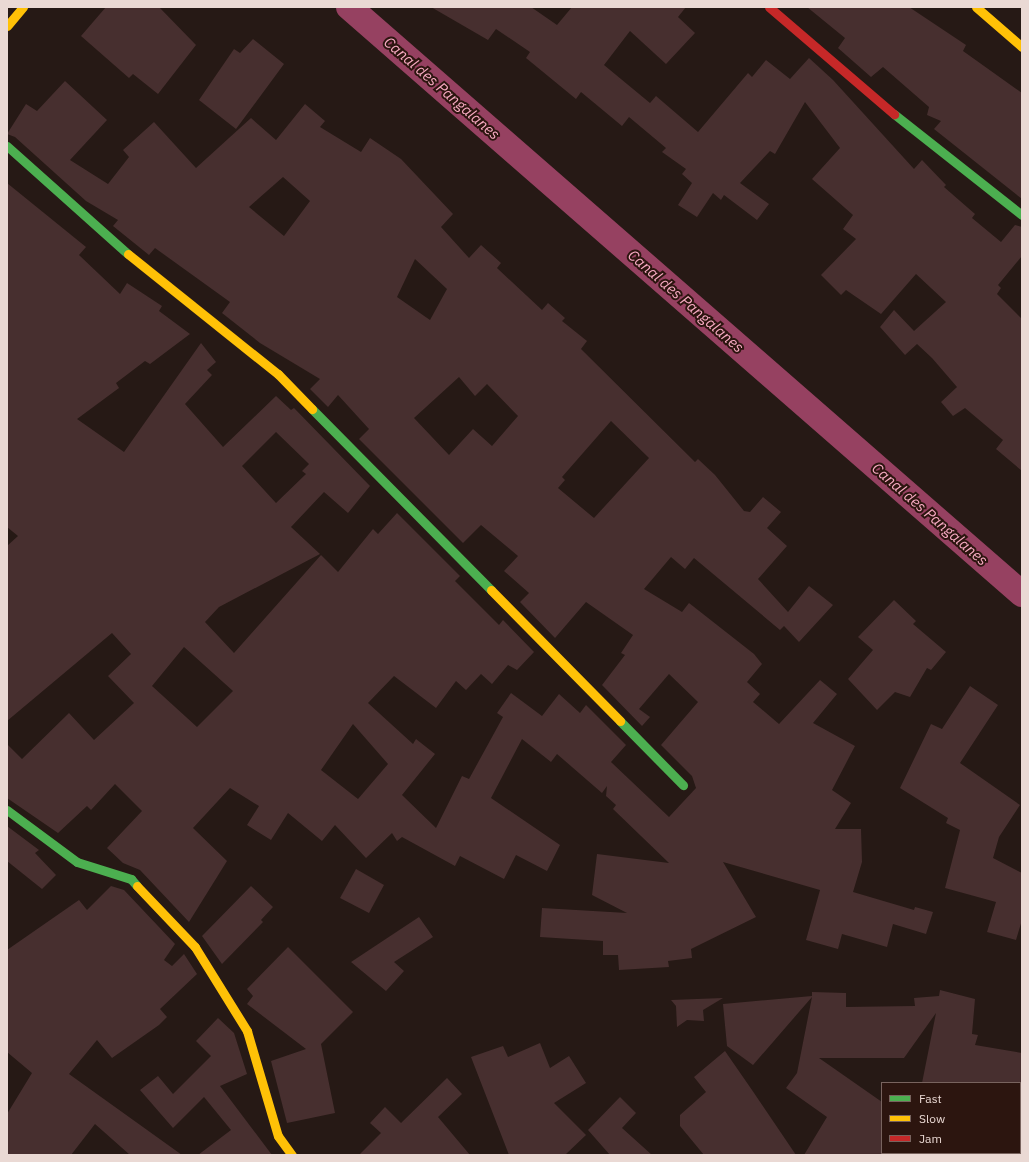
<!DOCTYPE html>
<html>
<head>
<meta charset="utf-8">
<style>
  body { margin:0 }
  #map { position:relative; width:1029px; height:1162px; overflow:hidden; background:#261915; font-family:"IBM Plex Sans",sans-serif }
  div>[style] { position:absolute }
  .canal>* { height:26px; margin:-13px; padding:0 13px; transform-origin:13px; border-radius:13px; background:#964161 }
  .building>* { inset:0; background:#472f2f }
  .fast>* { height:9px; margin:-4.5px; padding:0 4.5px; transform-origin:4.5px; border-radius:4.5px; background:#4caf50 }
  .slow>* { height:9px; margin:-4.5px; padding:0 4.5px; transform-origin:4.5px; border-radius:4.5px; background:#ffc107 }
  .jam>* { height:9px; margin:-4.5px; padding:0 4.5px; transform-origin:4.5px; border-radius:4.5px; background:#c62828 }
  span { translate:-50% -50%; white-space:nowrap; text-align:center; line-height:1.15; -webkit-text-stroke:4px #2c150f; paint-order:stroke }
  .water-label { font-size:15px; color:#f7aac2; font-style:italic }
  .frame { position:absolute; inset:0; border:8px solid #ead9d4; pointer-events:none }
  .legend { position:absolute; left:881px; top:1082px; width:140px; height:72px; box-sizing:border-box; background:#2c150f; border:1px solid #78635e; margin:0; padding:5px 7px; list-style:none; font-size:12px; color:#ead9d4 }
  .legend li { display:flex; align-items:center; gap:8px; height:20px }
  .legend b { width:20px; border:1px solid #78635e }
</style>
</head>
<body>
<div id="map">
  <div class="canal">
    <i style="left:349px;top:7px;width:893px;rotate:41.1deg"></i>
  </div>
  <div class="building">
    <i style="clip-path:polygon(106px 7px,159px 7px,196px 45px,158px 94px,133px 74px,129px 78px,81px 36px)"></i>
    <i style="clip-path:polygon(431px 7px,531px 7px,557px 25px,572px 7px,686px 7px,678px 17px,695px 33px,666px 64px,630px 31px,604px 65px,650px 103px,656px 96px,698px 132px,748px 73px,752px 77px,766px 60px,790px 79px,809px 58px,833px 80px,914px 169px,922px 160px,946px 185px,944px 187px,975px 214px,972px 218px,1001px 242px,1015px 225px,1022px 227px,1022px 256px,998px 285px,1001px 288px,997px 294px,1022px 319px,1022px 471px,996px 449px,1003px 440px,965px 408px,953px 416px,941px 402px,957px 387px,932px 358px,917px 344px,905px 355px,880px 327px,894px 310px,914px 331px,946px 302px,916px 274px,881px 314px,846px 290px,841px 295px,821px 275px,856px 239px,843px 229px,853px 215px,812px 179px,840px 148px,805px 102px,775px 154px,770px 151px,740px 183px,769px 204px,757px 220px,724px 195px,721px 200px,713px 193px,697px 217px,678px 205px,692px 183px,682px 174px,686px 169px,662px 152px,666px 148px,629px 117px,622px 126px,581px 92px,576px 99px,526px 58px,530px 52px,496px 29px,488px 40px)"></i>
    <i style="clip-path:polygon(807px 7px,909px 7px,966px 45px,963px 51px,1022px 93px,1022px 199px,934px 129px,941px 121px,927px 115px,929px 107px,883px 67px,871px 77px,838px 48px,845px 38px)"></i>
    <i style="clip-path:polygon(253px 39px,284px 64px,236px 129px,199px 100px,234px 49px,240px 53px)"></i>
    <i style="clip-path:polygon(evenodd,65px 81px,107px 120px,70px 160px,108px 184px,129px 157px,123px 150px,154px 122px,196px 168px,251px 118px,276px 140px,305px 104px,325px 121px,320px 127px,361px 152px,370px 138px,401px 159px,453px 214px,441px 227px,469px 258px,481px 245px,501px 263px,497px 268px,542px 310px,548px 303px,565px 318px,562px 321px,587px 341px,581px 349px,695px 462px,698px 459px,715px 475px,744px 511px,750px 512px,763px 497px,781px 512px,767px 528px,787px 546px,758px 579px,788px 612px,809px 586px,833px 605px,799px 642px,784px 626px,780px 630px,694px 558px,685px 569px,671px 557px,644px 589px,682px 612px,689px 603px,754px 654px,762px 664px,747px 682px,760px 694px,753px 702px,779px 724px,820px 680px,837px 694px,813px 723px,855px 746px,832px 790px,851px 803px,835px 829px,861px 829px,862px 862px,853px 892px,914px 910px,915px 907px,933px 912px,926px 934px,893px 924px,887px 947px,842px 934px,838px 949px,806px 940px,820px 890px,723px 862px,756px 917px,691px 949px,692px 958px,668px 961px,669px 967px,619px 970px,618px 955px,603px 955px,603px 941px,540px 937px,542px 908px,627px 913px,592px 895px,597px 854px,669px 863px,613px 809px,616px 805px,606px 796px,607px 786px,602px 793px,557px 754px,551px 762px,522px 739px,491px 798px,560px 845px,547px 871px,516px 855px,504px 879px,460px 856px,455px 866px,402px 837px,397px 841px,392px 833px,366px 858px,335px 825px,322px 841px,288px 813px,271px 840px,247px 825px,259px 806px,230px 788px,193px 828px,227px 861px,189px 922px,140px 870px,123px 863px,107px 848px,142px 811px,115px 784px,91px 810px,87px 806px,58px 833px,7px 798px,7px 744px,22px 759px,69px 713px,94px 740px,134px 703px,108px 676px,131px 654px,112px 633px,7px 721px,7px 546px,18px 536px,7px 527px,7px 183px,86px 247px,79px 255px,120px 294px,127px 283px,162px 306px,159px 311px,190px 334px,150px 364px,145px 361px,116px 383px,119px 388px,77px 419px,124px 452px,201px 343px,216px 362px,207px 370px,212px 375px,185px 404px,223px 447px,276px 396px,291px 410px,294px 408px,370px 486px,348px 513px,324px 492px,291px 527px,320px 554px,219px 607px,205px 622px,234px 653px,321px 555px,338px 572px,373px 529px,378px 534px,397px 513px,460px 576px,455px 581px,499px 625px,503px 620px,534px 652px,517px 670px,508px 665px,492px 684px,481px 674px,466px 690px,456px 681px,436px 708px,394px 676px,368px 703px,413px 744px,416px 739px,435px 754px,402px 795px,436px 828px,462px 776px,469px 779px,503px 717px,497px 713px,511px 693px,542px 716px,559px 694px,580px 713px,586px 705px,626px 745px,611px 762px,669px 817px,696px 788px,692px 776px,661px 745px,698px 702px,669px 674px,639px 709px,650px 717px,642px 726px,602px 685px,625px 655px,621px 653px,633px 635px,586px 602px,555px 638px,520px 602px,529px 593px,504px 571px,518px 556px,481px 525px,463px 543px,359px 439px,369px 429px,338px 395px,328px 407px,310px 389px,320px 379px,260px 343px,222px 313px,230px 302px,155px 248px,149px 255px,113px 226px,118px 220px,86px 201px,15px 137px,7px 134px,26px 104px,37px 111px,65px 81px,283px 177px,310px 201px,284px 236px,249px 207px,283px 177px,65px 81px,415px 259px,447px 289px,430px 320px,397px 297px,415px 259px,65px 81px,459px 377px,475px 396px,487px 384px,518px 416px,492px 446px,473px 429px,449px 455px,414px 418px,459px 377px,65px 81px,611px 421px,649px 458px,594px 518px,558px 488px,565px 480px,562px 477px,611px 421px,65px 81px,276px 432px,309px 464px,302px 471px,306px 474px,276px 503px,242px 466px,276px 432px,65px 81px,184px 647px,233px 691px,197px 727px,152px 686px,184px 647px,65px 81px,353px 724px,388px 764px,358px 799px,321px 770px,353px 724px)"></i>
    <i style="clip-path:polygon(894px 600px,916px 621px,913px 624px,946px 652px,931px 670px,927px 668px,910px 697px,895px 692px,877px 710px,848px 679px,873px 650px,858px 637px)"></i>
    <i style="clip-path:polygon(970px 686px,998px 705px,960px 763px,1020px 805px,999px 837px,993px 858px,1022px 873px,1022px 920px,1016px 940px,987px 932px,996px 902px,945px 888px,960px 830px,946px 823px,948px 818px,900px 788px,931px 724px,942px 729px)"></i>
    <i style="clip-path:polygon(7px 826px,39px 850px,35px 853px,56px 875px,42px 889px,7px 861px)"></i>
    <i style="clip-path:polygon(356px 869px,384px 885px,369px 913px,340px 898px)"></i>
    <i style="clip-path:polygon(111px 886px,124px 890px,175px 944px,164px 960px,172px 966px,184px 954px,197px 974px,160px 1009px,167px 1017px,159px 1025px,112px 1058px,97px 1040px,69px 1074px,182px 1155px,130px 1155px,95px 1124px,71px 1155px,7px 1155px,7px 1114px,32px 1073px,7px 1052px,7px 950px,79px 900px,87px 910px)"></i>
    <i style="clip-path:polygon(251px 886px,273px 907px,261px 920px,263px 922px,222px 964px,202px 936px)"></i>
    <i style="clip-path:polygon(419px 917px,433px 937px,394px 962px,404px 971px,386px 991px,351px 962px)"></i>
    <i style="clip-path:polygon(288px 947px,353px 1012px,321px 1044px,335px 1113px,287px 1123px,271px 1061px,306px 1049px,247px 1004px,253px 996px,247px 989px)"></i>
    <i style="clip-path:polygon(940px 990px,975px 999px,972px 1034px,978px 1035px,975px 1045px,1022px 1053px,1022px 1083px,922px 1083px,936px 1013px,904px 1058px,819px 1058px,882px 1102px,882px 1155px,804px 1155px,827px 1117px,786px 1088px,797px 1073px,812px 997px,753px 1065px,727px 1046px,723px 1004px,812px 996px,812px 992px,846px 993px,846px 1007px,915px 1006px,914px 998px,939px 996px)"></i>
    <i style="clip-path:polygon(723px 998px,703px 1010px,704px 1021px,687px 1020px,677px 1027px,676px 1006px,671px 1000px)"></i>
    <i style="clip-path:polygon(218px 1018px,234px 1033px,247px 1074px,220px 1086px,272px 1155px,198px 1155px,231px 1130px,204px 1097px,173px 1128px,140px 1090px,158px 1076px,173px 1094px,211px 1056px,196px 1041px)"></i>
    <i style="clip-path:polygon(540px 1043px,550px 1068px,569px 1056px,586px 1083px,554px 1103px,586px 1135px,565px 1155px,509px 1155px,471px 1057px,503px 1046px,508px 1057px)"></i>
    <i style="clip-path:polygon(725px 1051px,752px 1090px,796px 1155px,704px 1155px,680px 1126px,680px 1115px,706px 1092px,694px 1077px)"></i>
    <i style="clip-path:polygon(447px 1078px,462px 1094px,438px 1117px,470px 1155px,359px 1155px,381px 1133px,370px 1123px,385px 1107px,401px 1123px)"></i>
    <i style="clip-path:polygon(620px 1097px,636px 1113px,622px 1128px,652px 1155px,610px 1155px,588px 1130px)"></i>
  </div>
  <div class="fast">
    <i style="left:894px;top:114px;width:163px;rotate:38.3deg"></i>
    <i style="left:7px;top:146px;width:162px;rotate:41.8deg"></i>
    <i style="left:312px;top:409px;width:255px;rotate:45.3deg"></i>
    <i style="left:620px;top:721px;width:90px;rotate:45.5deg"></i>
    <i style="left:7px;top:810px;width:87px;rotate:36.6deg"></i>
    <i style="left:77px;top:862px;width:57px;rotate:17.5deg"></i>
    <i style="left:131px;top:879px;width:9px;rotate:49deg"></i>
  </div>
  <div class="slow">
    <i style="left:976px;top:7px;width:61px;rotate:41deg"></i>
    <i style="left:7px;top:26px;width:25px;rotate:-50deg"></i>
    <i style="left:128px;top:254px;width:192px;rotate:38.7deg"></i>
    <i style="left:278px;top:374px;width:49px;rotate:45.8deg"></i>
    <i style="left:491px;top:590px;width:184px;rotate:45.4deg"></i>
    <i style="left:137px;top:886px;width:84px;rotate:46.4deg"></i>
    <i style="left:195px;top:947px;width:99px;rotate:58.2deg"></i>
    <i style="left:247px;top:1031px;width:109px;rotate:73.6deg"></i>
    <i style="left:278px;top:1136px;width:24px;rotate:54deg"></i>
  </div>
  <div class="jam">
    <i style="left:769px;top:7px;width:165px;rotate:40.6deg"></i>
  </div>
  <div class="water-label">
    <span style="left:442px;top:88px;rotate:41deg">Canal des Pangalanes</span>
    <span style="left:686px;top:301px;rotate:41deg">Canal des Pangalanes</span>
    <span style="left:930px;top:514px;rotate:41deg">Canal des Pangalanes</span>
  </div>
  <div class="frame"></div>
  <ul class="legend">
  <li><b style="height:5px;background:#4caf50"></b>Fast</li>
  <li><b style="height:5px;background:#ffc107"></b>Slow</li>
  <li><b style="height:5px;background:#c62828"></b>Jam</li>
  </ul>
</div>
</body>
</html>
